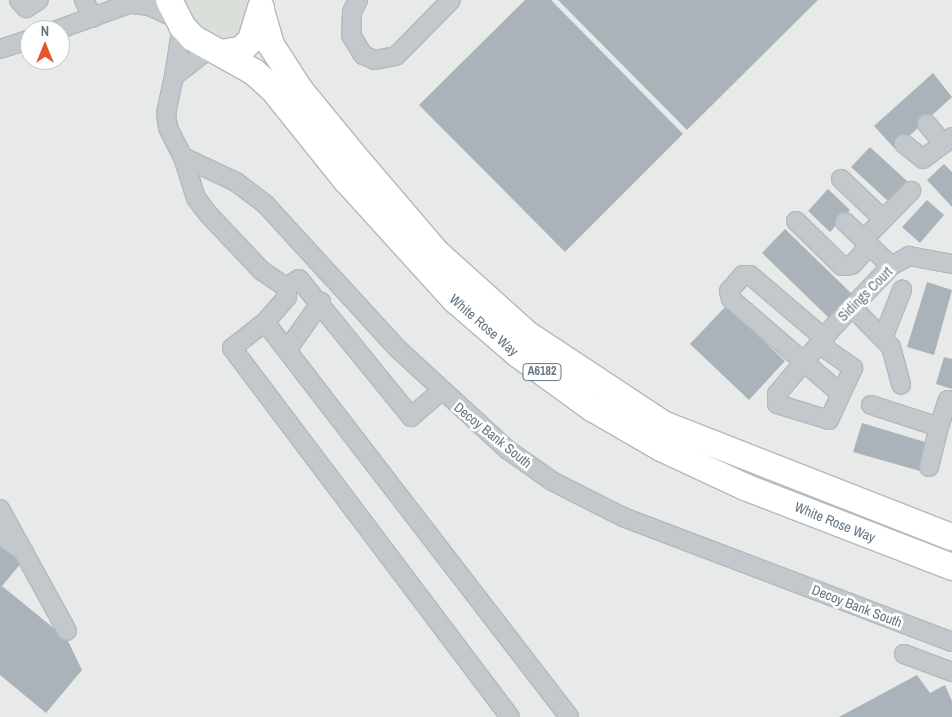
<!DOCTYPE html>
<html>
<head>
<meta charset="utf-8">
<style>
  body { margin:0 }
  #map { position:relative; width:952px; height:717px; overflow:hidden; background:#fafaf8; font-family:"Archivo Narrow",sans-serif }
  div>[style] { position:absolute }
  .built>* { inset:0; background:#e8e9e9 }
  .green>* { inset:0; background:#dadfd7 }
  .building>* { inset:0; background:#aab3b9 }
  .roads { filter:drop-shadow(1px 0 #b4b9bd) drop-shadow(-1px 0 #b4b9bd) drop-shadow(0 1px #b4b9bd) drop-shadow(0 -1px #b4b9bd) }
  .minor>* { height:18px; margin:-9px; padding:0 9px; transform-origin:9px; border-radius:9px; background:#c3c8cc }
  .highway>* { height:26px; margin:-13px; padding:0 13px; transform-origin:13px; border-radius:13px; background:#fff }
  span { translate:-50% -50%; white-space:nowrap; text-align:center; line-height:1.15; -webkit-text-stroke:5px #fff; paint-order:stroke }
  .shield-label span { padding:1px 4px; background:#fff; border:1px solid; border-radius:4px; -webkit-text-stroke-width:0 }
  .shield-label { font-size:12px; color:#657683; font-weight:700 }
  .street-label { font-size:14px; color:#657683 }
  .north { position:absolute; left:20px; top:20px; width:50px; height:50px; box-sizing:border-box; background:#fff; border:1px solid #c1c8cd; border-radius:50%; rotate:0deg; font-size:14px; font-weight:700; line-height:20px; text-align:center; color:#657683 }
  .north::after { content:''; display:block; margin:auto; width:18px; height:22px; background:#e4572e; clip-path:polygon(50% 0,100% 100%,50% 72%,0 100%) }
</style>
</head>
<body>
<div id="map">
  <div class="built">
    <i style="clip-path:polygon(evenodd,0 0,952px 0,952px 717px,0 717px,0 0,30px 30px,60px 30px,60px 60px,30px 60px,30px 30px)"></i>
  </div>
  <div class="green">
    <i style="clip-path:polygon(179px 0,250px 0,249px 9px,245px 25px,231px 41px,209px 41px)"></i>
  </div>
  <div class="building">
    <i style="clip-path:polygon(525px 0,551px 0,683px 134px,565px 252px,419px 105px)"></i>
    <i style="clip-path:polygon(558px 0,818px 0,687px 130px)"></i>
    <i style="clip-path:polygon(933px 73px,952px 97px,895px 149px,874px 126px)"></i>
    <i style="clip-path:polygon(870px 147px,907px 181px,888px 201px,851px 167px)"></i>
    <i style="clip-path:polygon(944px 164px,952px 172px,952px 207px,927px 180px)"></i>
    <i style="clip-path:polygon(828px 189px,850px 210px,830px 232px,808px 211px)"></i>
    <i style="clip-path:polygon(927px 200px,944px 215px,920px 243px,902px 227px)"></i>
    <i style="clip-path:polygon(785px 229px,852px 294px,829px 318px,762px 253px)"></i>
    <i style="clip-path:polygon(927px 282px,952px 290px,934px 355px,907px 347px)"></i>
    <i style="clip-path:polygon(726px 306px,785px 361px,749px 400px,690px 344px)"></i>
    <i style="clip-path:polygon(944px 357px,952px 359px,952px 389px,936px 384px)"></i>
    <i style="clip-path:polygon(862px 423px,935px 445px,927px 473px,853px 452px)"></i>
    <i style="clip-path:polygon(0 543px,22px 562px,2px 586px,67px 639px,82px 670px,46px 713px,0 675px)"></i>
    <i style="clip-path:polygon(917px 675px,930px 693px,945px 685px,952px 701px,952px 717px,839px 717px)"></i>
  </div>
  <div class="roads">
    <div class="minor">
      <i style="left:19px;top:0;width:11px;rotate:49deg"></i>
      <i style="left:26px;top:8px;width:15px;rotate:-32deg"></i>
      <i style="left:84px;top:0;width:20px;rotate:63deg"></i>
      <i style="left:358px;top:0;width:13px;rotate:117deg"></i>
      <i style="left:352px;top:12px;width:23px;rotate:92deg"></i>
      <i style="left:351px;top:35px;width:23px;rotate:59deg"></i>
      <i style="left:363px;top:55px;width:13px;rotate:23deg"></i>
      <i style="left:375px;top:60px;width:21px;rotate:-11deg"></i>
      <i style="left:396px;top:56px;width:78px;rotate:-45.5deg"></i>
      <i style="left:133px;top:4px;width:16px;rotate:7deg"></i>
      <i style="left:149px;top:6px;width:32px;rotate:24deg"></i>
      <i style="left:182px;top:26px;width:51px;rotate:99.1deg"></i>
      <i style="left:174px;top:76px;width:44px;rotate:-37.6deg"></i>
      <i style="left:57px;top:30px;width:88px;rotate:-19.9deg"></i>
      <i style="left:0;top:49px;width:32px;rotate:-18deg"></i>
      <i style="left:174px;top:76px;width:38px;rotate:102deg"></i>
      <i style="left:166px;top:113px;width:15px;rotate:82deg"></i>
      <i style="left:168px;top:128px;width:33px;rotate:63deg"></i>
      <i style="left:183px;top:157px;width:59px;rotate:25.3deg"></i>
      <i style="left:236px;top:182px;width:38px;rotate:37deg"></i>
      <i style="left:266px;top:205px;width:195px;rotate:47.5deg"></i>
      <i style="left:398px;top:349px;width:149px;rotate:42.6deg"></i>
      <i style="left:508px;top:450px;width:54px;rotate:35.2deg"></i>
      <i style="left:552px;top:481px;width:80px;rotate:26.9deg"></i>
      <i style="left:623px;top:517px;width:352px;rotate:20.8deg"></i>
      <i style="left:927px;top:124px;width:26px;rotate:50deg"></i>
      <i style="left:904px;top:144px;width:24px;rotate:38deg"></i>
      <i style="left:923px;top:159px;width:36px;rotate:-37deg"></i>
      <i style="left:183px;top:157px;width:43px;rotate:72.4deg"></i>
      <i style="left:196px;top:198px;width:21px;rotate:53deg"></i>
      <i style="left:209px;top:215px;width:77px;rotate:46.6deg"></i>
      <i style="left:262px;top:271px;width:29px;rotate:34deg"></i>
      <i style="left:286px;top:287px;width:10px;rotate:84deg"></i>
      <i style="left:287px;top:297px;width:33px;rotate:131deg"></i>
      <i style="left:841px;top:179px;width:58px;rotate:43.6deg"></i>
      <i style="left:796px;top:221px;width:64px;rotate:44.4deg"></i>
      <i style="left:842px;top:266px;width:10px;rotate:-6deg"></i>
      <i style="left:852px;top:265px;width:25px;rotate:-48deg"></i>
      <i style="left:845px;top:222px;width:64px;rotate:43.7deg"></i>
      <i style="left:863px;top:240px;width:69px;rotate:-45.6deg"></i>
      <i style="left:286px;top:287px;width:15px;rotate:-32deg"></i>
      <i style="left:299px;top:279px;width:178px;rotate:50.9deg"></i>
      <i style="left:411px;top:417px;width:40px;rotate:-41deg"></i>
      <i style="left:852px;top:307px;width:56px;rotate:45.7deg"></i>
      <i style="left:891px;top:347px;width:39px;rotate:75deg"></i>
      <i style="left:824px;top:338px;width:97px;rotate:-139.6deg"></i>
      <i style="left:750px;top:275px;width:7px;rotate:180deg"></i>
      <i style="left:743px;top:275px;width:21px;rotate:131deg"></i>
      <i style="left:729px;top:291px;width:8px;rotate:76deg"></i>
      <i style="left:731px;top:299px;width:144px;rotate:40.8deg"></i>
      <i style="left:883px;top:338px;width:52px;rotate:-68.4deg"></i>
      <i style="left:819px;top:344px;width:42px;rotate:35.2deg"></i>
      <i style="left:853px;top:368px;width:57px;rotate:114.8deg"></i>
      <i style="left:829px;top:420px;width:54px;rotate:-162.9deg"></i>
      <i style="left:777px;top:404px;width:10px;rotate:-90deg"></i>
      <i style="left:777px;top:394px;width:65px;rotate:-50deg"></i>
      <i style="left:819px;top:344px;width:8px;rotate:-50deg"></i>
      <i style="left:824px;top:338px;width:17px;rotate:-50deg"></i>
      <i style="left:835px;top:325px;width:81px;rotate:-46.5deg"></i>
      <i style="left:891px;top:266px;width:21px;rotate:-29deg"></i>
      <i style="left:909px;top:256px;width:44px;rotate:10.5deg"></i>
      <i style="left:287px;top:350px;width:59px;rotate:-54.7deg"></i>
      <i style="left:871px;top:405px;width:71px;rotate:17.9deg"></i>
      <i style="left:939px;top:427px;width:28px;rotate:-72deg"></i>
      <i style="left:948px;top:400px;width:4px;rotate:14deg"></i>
      <i style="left:929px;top:467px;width:41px;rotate:-76deg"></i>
      <i style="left:0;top:509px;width:139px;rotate:61.2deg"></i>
      <i style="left:0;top:535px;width:29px;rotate:35deg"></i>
      <i style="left:904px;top:654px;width:51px;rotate:20.6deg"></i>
      <i style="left:510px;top:717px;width:462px;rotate:-127deg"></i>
      <i style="left:232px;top:348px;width:42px;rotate:-38.2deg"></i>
      <i style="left:265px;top:322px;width:498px;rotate:52.4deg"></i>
    </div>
    <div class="highway">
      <i style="left:169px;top:0;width:29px;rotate:63deg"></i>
      <i style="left:182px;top:26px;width:16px;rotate:47deg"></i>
      <i style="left:193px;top:38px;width:70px;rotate:29.1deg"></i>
      <i style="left:254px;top:72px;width:25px;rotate:42deg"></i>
      <i style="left:273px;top:89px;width:117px;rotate:51.3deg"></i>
      <i style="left:346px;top:180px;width:162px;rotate:47.8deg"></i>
      <i style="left:455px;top:300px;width:84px;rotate:40.7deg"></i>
      <i style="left:519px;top:355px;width:90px;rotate:36deg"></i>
      <i style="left:592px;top:408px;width:80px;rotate:30.1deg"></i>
      <i style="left:661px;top:448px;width:93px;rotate:24.9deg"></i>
      <i style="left:745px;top:487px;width:222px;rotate:21.1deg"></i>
      <i style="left:261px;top:10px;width:36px;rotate:74deg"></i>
      <i style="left:271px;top:45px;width:54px;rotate:57.2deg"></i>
      <i style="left:300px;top:90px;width:94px;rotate:50.6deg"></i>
      <i style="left:360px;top:163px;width:117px;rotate:49.5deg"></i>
      <i style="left:436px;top:252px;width:122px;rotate:42deg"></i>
      <i style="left:527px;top:334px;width:163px;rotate:33.5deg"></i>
      <i style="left:663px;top:424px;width:310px;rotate:21.4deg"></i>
      <i style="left:221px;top:53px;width:20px;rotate:-9deg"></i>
      <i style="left:241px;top:50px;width:14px;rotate:-45deg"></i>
      <i style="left:251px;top:40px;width:34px;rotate:-73deg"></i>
    </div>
  </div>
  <div class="shield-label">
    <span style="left:542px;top:372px">A6182</span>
  </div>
  <div class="street-label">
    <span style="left:865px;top:294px;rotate:-45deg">Sidings Court</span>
    <span style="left:484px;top:325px;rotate:41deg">White Rose Way</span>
    <span style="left:493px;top:435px;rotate:39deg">Decoy Bank South</span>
    <span style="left:835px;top:522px;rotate:22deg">White Rose Way</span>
    <span style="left:857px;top:606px;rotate:21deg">Decoy Bank South</span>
  </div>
  <div class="north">N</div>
</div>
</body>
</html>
